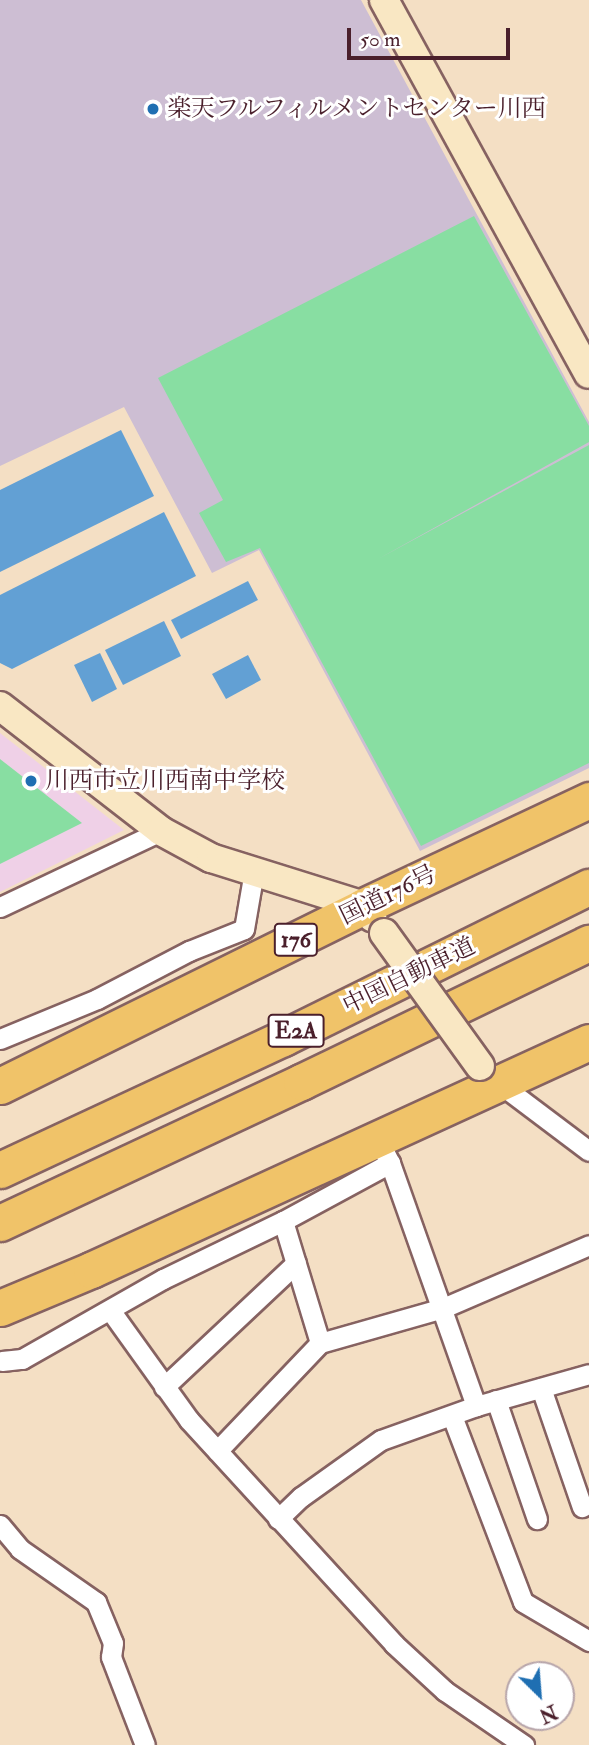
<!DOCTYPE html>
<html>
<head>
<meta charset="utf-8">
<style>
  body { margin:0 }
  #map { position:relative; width:589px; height:1745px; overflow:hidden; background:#f4dfc4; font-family:"IM FELL Double Pica","Noto Serif JP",serif }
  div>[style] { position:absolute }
  .built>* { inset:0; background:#efd0e7 }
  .industrial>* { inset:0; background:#cdbed3 }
  .green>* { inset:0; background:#88dea2 }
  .water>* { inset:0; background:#62a0d4 }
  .roads { filter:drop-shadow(2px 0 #866261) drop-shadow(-2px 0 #866261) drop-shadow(0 2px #866261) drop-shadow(0 -2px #866261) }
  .street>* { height:19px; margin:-9.5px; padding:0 9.5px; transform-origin:9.5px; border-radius:9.5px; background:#fff }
  .secondary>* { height:28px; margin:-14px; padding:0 14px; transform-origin:14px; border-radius:14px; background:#f9e7c3 }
  .highway>* { height:35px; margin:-17.5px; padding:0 17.5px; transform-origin:17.5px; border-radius:17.5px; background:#f0c369 }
  .bridges { filter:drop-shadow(2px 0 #866261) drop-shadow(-2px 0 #866261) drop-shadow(0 2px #866261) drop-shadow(0 -2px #866261) }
  .secondary-bridge>* { height:28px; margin:-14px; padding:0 14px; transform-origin:14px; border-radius:14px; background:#f9e7c3 }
  .dots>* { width:19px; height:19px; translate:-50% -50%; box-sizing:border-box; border:4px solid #fff; border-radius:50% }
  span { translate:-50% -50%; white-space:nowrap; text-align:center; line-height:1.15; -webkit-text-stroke:6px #fff; paint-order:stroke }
  .shield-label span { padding:2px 5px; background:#fff; border:2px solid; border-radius:5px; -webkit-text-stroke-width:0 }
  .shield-label { font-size:23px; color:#4a1f2b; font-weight:700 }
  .poi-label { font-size:24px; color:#4a1f2b }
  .left { translate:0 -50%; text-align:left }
  .street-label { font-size:24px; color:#4a1f2b }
  .north { position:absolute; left:505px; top:1661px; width:70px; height:70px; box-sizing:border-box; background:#fff; border:2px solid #b7a5aa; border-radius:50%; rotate:155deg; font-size:19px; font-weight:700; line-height:28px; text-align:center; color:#4a1f2b }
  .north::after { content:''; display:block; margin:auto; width:24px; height:32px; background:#1f6fb2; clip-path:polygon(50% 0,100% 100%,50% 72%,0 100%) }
  .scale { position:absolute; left:347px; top:28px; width:163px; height:32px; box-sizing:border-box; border:4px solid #4a1f2b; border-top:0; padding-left:9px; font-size:21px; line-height:24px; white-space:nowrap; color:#4a1f2b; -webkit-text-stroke:5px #fff; paint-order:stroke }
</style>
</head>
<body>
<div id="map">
  <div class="built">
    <i style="clip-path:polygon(0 733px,124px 830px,0 892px)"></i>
  </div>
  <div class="industrial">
    <i style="clip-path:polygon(0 0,361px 0,589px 422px,589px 768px,420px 851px,259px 550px,212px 573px,124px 407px,0 466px)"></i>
  </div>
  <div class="green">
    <i style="clip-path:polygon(474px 216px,589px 426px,589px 442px,378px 559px,589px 445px,589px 763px,421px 846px,260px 548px,226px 562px,199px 513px,223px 500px,158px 378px)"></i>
    <i style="clip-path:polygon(0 759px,82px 823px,0 864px)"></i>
  </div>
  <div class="water">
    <i style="clip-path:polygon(121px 430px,154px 496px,0 572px,0 490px)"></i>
    <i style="clip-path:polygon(164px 512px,196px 576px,12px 669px,0 663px,0 595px)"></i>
    <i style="clip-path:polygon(248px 581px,258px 600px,181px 639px,171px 620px)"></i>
    <i style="clip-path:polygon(164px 621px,181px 656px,123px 685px,105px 650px)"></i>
    <i style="clip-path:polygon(100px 653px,117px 689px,92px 702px,74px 665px)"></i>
    <i style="clip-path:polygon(248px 655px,261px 680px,226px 699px,212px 674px)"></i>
  </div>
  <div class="roads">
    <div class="street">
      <i style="left:0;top:907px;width:178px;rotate:-25.3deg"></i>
      <i style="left:0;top:1039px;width:105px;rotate:-22.4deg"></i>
      <i style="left:97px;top:999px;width:104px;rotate:-27.6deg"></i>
      <i style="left:189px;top:951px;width:59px;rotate:-21.8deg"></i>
      <i style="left:244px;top:929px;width:59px;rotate:-80.2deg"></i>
      <i style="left:496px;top:1081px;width:116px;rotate:37deg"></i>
      <i style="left:390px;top:1163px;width:258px;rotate:70.5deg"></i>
      <i style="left:283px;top:1221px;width:122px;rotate:-28.5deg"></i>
      <i style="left:390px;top:1163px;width:11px;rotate:-117deg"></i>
      <i style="left:110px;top:1310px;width:135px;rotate:54.3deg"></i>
      <i style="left:189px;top:1420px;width:304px;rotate:47.5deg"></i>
      <i style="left:394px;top:1644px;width:69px;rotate:42.7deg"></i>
      <i style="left:445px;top:1691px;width:96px;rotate:34.4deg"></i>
      <i style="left:320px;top:1343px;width:128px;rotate:-15.9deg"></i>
      <i style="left:443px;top:1308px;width:159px;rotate:-23.3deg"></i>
      <i style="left:2px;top:1361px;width:20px;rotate:-6deg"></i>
      <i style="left:22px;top:1359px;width:162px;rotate:-29.6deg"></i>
      <i style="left:163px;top:1279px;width:133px;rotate:-25.8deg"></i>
      <i style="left:283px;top:1221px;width:127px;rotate:73.1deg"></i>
      <i style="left:320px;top:1343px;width:149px;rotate:133.6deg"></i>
      <i style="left:164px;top:1387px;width:181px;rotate:-43.2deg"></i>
      <i style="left:541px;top:1388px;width:126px;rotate:71deg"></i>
      <i style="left:496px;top:1400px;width:126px;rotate:71deg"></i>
      <i style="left:452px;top:1416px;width:199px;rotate:69.1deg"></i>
      <i style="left:523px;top:1602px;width:77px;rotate:30.6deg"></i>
      <i style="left:278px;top:1519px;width:32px;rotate:-44deg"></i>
      <i style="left:301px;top:1497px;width:98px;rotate:-35.5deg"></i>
      <i style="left:381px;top:1440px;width:101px;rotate:-19.7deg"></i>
      <i style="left:476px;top:1406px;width:117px;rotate:-15.8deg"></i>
      <i style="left:0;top:1525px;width:31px;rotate:50deg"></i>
      <i style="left:20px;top:1549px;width:93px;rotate:34.9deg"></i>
      <i style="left:96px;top:1602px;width:44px;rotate:67.5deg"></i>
      <i style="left:113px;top:1643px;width:14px;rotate:98deg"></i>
      <i style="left:111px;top:1657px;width:94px;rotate:68.9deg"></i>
    </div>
    <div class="secondary">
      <i style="left:384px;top:0;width:426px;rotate:61.3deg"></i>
      <i style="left:0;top:706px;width:204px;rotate:37.8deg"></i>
      <i style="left:161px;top:831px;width:57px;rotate:28.4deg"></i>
      <i style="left:211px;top:858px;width:160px;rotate:17.4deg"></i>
      <i style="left:364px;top:906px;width:14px;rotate:54deg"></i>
    </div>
    <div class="highway">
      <i style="left:0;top:1086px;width:406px;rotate:-26.3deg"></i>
      <i style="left:364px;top:906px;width:249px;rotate:-25.2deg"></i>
      <i style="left:0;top:1170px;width:312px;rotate:-25deg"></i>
      <i style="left:283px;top:1038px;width:341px;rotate:-26.3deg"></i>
      <i style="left:0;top:1223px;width:332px;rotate:-25.1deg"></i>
      <i style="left:301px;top:1082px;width:320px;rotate:-25.8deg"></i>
      <i style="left:0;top:1308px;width:99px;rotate:-22.7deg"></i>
      <i style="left:91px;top:1270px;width:548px;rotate:-24.6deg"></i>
    </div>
  </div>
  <div class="bridges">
    <div class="secondary-bridge">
      <i style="left:384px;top:933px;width:164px;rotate:54.2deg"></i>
    </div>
  </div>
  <div class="dots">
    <i style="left:153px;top:109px;background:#1f6fb2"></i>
    <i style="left:31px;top:781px;background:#1f6fb2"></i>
  </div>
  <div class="shield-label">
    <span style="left:296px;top:940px">176</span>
    <span style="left:296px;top:1031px">E2A</span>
  </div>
  <div class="poi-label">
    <span class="left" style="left:167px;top:109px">楽天フルフィルメントセンター川西</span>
    <span class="left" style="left:45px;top:781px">川西市立川西南中学校</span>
  </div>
  <div class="street-label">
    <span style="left:388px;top:895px;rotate:-26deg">国道176号</span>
    <span style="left:409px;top:976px;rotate:-26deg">中国自動車道</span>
  </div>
  <div class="north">N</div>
  <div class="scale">50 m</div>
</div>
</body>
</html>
